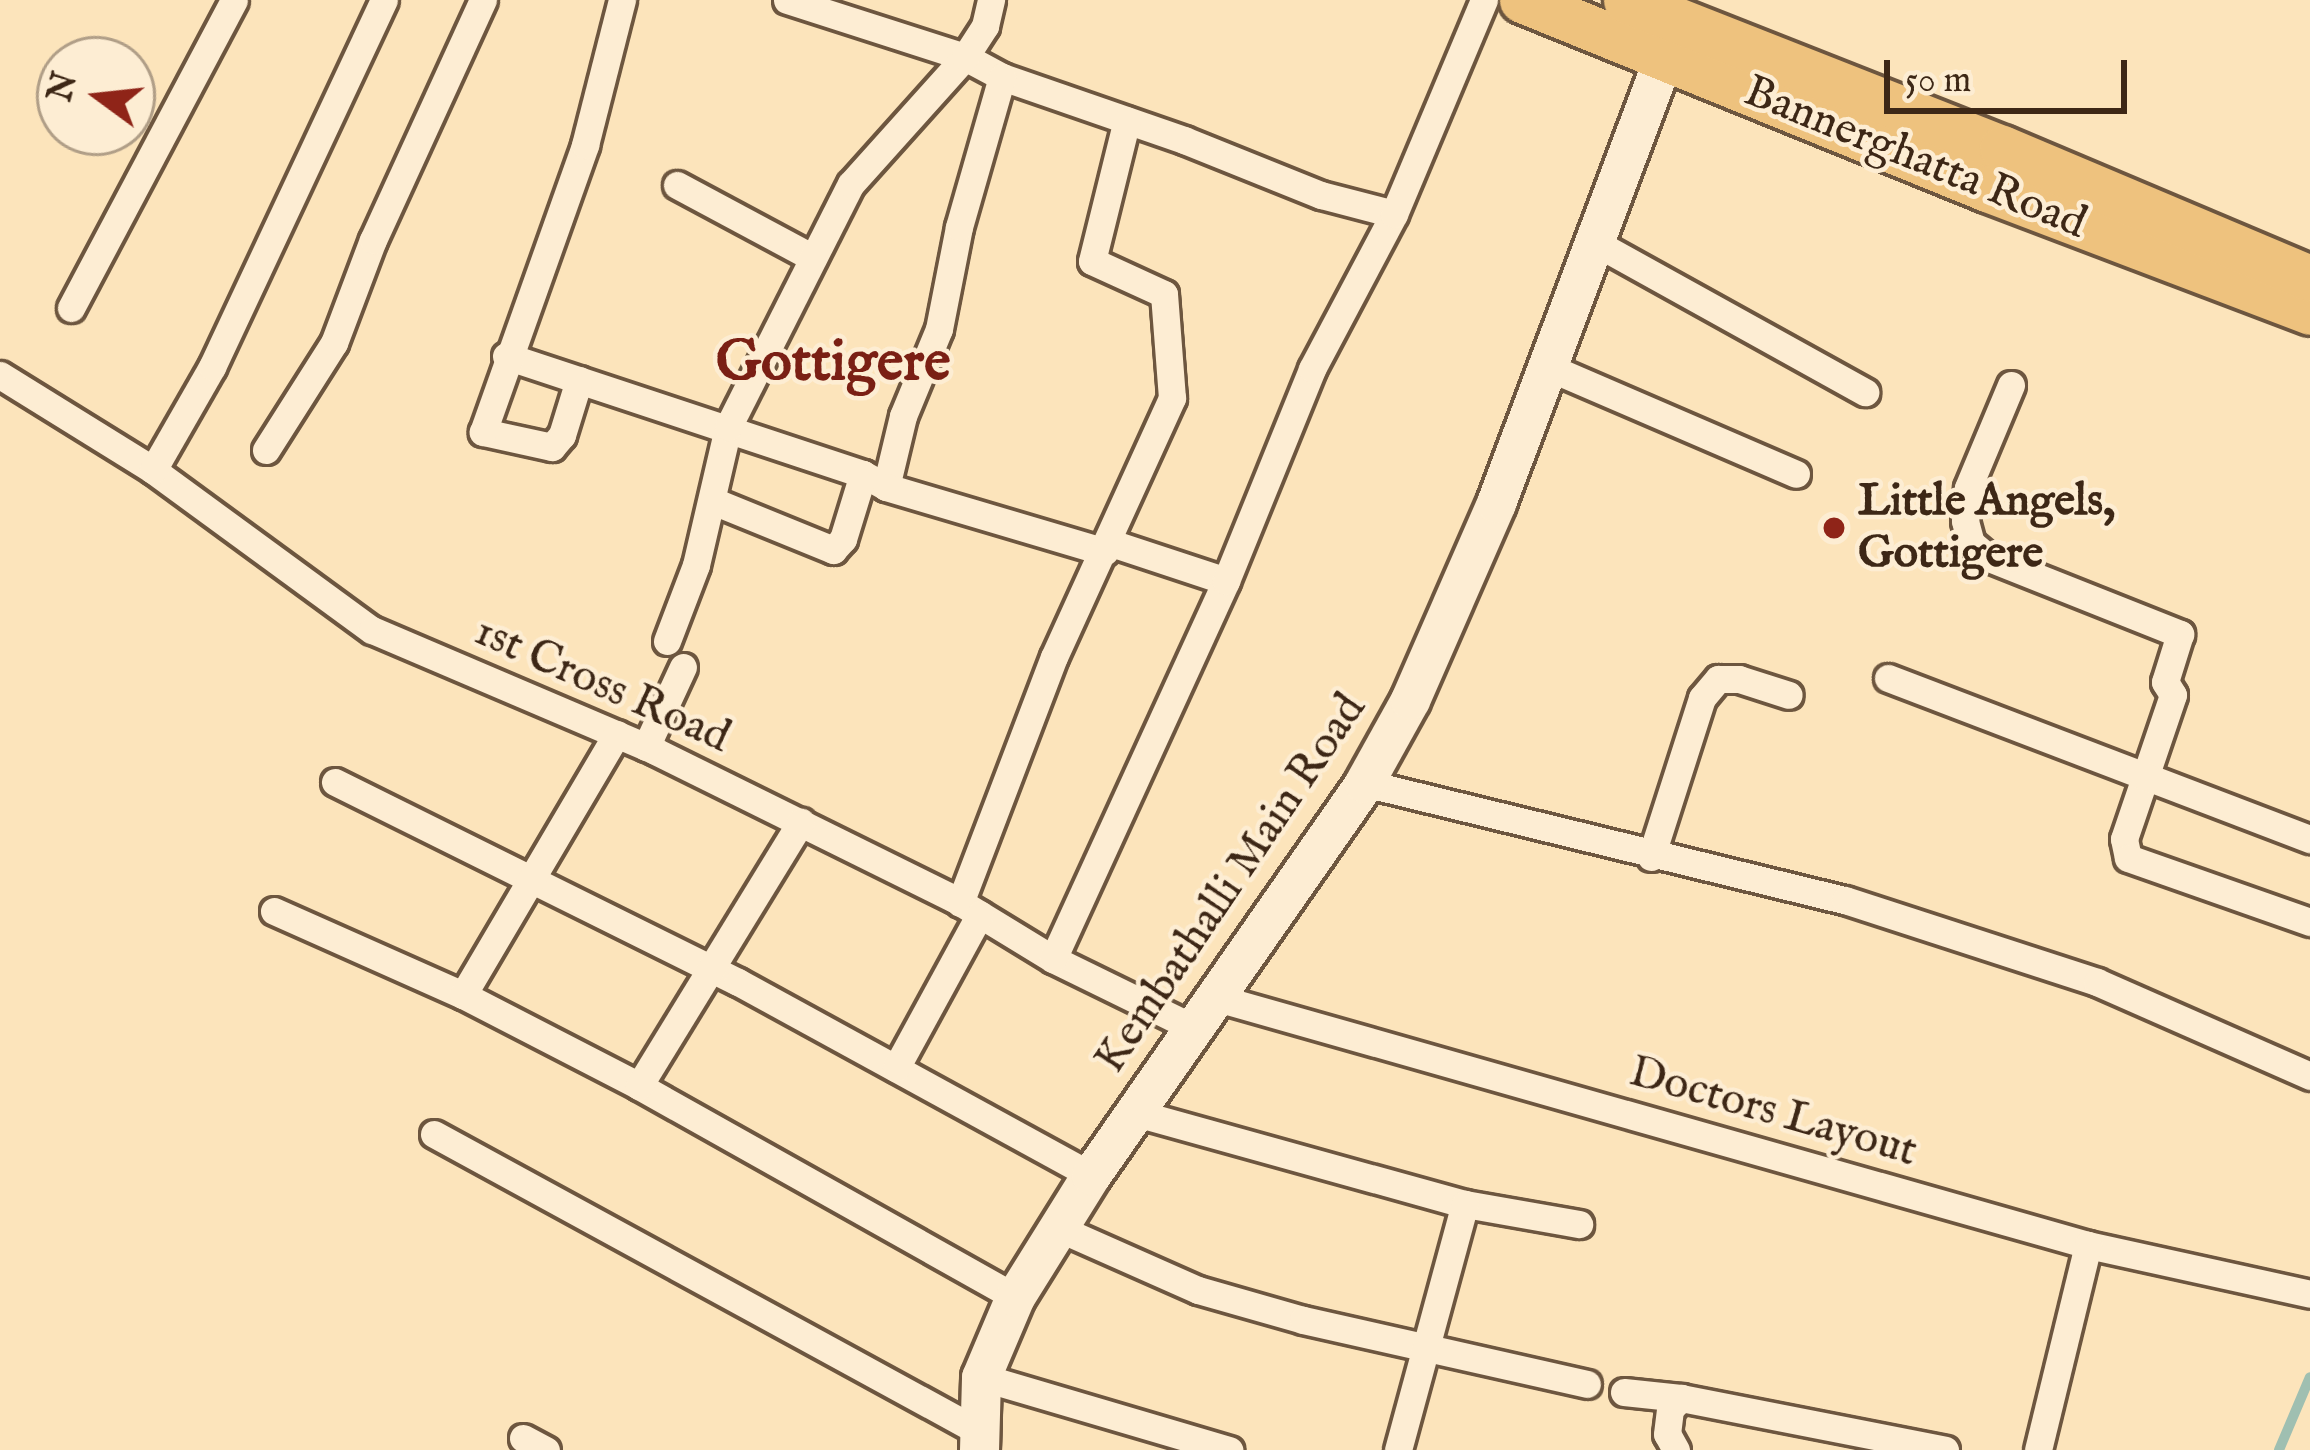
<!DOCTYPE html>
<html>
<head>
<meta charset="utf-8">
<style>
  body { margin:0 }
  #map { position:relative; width:2310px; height:1450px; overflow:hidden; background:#fce4bb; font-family:"IM FELL English",serif }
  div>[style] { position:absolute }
  .stream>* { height:10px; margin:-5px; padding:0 5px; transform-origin:5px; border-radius:5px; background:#9fbfb1 }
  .roads { filter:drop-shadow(3px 0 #6d563f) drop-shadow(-3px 0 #6d563f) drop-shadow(0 3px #6d563f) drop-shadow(0 -3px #6d563f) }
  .street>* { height:27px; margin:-13.5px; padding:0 13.5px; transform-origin:13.5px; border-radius:13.5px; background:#fdedd3 }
  .secondary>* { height:39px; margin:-19.5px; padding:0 19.5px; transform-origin:19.5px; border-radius:19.5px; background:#fdedd3 }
  .primary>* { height:45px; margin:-22.5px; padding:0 22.5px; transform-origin:22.5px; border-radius:22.5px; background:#eec27e }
  .dots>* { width:33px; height:33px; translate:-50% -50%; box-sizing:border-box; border:6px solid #fdedd3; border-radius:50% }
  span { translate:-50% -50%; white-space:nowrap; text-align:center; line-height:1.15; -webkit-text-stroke:9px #fdedd3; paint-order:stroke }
  .street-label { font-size:45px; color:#3d2716 }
  .poi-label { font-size:45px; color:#3d2716; font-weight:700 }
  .left { translate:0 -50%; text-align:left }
  .district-label { font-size:57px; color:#7a1f14; font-weight:700 }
  .north { position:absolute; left:36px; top:36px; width:120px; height:120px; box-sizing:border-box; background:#fdedd3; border:3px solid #b09e87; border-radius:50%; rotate:285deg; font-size:33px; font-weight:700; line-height:48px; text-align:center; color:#3d2716 }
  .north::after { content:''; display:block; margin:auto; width:42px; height:54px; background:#8f2418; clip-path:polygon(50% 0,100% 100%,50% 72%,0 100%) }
  .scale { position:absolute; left:1884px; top:60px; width:243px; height:54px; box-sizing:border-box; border:6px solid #3d2716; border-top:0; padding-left:15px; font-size:36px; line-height:42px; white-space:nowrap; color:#3d2716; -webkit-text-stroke:9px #fdedd3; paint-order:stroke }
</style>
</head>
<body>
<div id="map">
  <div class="stream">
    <i style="left:2279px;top:1450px;width:79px;rotate:-67deg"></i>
  </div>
  <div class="roads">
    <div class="street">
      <i style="left:787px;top:0;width:187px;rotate:17.8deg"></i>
      <i style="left:965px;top:57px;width:42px;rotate:28.4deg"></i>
      <i style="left:1002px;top:77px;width:193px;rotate:19.1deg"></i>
      <i style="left:1184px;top:140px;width:148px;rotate:21.9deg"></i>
      <i style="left:1321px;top:195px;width:75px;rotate:14.6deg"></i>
      <i style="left:677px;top:185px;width:154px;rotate:28.2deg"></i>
      <i style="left:1596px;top:243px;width:308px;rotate:29deg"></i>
      <i style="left:71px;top:308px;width:348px;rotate:-62.1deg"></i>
      <i style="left:506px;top:356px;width:376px;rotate:18.3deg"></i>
      <i style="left:863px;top:474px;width:26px;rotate:29deg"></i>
      <i style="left:886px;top:487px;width:73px;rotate:-76.5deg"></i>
      <i style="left:903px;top:416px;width:94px;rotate:-67.5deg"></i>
      <i style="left:939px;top:329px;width:104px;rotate:-78.9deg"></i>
      <i style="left:959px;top:227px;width:156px;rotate:-74deg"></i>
      <i style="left:1548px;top:367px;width:270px;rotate:23.3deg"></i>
      <i style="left:0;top:375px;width:180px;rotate:31.8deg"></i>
      <i style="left:153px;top:470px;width:271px;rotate:36.2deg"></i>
      <i style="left:372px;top:630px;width:308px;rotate:23.1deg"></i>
      <i style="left:655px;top:751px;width:332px;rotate:26.3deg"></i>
      <i style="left:953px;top:898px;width:117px;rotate:31.4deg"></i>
      <i style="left:1053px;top:959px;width:159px;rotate:26.1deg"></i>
      <i style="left:579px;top:380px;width:58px;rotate:107.2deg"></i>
      <i style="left:562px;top:435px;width:16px;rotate:130deg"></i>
      <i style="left:552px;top:447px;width:71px;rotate:-167.7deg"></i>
      <i style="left:483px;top:432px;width:305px;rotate:-70.4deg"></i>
      <i style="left:585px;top:145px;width:150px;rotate:-75.7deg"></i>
      <i style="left:2011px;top:385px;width:112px;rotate:112.7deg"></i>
      <i style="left:1968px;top:488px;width:33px;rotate:95deg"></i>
      <i style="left:1965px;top:521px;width:23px;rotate:75deg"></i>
      <i style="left:1971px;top:543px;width:23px;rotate:40deg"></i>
      <i style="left:1989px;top:558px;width:206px;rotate:21.7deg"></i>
      <i style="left:2180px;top:634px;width:50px;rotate:107.4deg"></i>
      <i style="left:2165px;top:682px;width:15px;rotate:58deg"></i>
      <i style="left:2173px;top:695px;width:152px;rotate:108.8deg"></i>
      <i style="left:2124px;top:839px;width:19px;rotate:78deg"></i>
      <i style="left:2128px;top:858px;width:193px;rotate:19.4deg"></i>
      <i style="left:266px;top:450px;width:127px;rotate:-57.6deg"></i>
      <i style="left:334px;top:343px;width:110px;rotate:-69.3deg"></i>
      <i style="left:373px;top:240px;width:264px;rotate:-65.4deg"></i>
      <i style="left:153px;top:470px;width:119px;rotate:-60.2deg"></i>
      <i style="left:212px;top:367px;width:405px;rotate:-64.9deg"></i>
      <i style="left:886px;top:487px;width:228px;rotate:16.5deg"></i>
      <i style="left:713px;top:501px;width:130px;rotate:22.2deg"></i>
      <i style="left:833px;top:550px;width:15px;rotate:-48deg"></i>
      <i style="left:843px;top:539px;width:68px;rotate:-72.9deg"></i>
      <i style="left:1108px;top:542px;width:124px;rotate:18.3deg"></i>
      <i style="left:667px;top:641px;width:81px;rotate:-69.1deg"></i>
      <i style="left:696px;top:565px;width:142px;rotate:-76.9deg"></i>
      <i style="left:728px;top:427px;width:272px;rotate:-63.2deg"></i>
      <i style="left:851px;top:184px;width:171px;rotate:-48.1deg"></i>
      <i style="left:965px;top:57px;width:37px;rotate:-57deg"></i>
      <i style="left:985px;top:26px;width:27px;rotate:-77deg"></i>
      <i style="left:1888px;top:678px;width:452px;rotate:20.9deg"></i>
      <i style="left:646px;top:747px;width:88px;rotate:-65.2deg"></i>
      <i style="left:335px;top:782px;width:450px;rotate:26.4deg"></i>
      <i style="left:738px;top:982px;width:402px;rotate:28.7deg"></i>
      <i style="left:1364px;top:783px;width:495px;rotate:13.7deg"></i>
      <i style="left:1845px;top:900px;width:265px;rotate:18deg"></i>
      <i style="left:2097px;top:982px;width:233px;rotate:23.8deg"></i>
      <i style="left:1651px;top:857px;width:167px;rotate:-72.2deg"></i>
      <i style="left:1702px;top:698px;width:25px;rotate:-50deg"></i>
      <i style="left:1718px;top:679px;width:21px"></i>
      <i style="left:1739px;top:679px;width:52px;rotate:17.7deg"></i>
      <i style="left:960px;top:903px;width:263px;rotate:-69.1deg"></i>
      <i style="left:1054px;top:657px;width:285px;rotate:-65.5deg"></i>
      <i style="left:1172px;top:398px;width:104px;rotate:-94.4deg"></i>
      <i style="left:1164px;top:294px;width:79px;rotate:-155.4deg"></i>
      <i style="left:1092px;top:261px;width:145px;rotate:-76.1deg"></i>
      <i style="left:274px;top:911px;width:207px;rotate:24deg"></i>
      <i style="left:463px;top:995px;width:198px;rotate:27.3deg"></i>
      <i style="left:639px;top:1086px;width:431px;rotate:29.3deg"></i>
      <i style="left:1053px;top:959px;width:416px;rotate:-65.4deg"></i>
      <i style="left:1226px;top:581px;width:229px;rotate:-67.9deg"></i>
      <i style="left:1312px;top:369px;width:175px;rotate:-62.1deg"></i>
      <i style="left:1394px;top:214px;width:232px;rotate:-67.2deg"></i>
      <i style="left:463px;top:995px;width:303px;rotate:-59.5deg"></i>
      <i style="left:1217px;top:998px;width:905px;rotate:15.83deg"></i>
      <i style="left:2088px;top:1245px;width:227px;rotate:12.4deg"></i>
      <i style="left:896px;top:1068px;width:175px;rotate:-61.4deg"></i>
      <i style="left:639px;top:1086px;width:310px;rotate:-58.5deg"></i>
      <i style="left:1136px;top:1113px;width:341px;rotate:15.5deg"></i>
      <i style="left:1465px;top:1204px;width:116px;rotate:10deg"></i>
      <i style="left:434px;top:1134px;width:622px;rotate:28.63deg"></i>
      <i style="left:1058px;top:1228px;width:153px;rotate:23.9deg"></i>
      <i style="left:1198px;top:1290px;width:109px;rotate:15.9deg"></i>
      <i style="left:1303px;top:1320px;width:291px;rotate:12.7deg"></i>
      <i style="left:981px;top:1377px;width:259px;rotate:16.4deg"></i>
      <i style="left:1624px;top:1392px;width:57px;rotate:6deg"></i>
      <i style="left:523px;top:1438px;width:26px;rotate:28deg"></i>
      <i style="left:1398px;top:1450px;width:255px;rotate:-74.8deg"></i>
      <i style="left:1676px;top:1450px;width:18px;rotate:-119deg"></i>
      <i style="left:1667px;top:1434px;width:25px;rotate:-83deg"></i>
      <i style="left:1670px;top:1409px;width:16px;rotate:-45deg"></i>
      <i style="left:1681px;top:1398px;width:269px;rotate:11.1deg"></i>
      <i style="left:2038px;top:1450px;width:211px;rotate:-76.3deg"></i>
    </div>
    <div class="secondary">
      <i style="left:979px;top:1450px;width:73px;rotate:-88.4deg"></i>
      <i style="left:981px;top:1377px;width:87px;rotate:-67deg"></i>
      <i style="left:1015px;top:1297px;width:144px;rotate:-58.1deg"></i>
      <i style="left:1091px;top:1175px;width:478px;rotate:-55.1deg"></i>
      <i style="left:1364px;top:783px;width:95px;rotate:-61deg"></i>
      <i style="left:1410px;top:700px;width:215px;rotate:-66.4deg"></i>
      <i style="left:1496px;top:503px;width:505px;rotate:-69.38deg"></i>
    </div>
    <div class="primary">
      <i style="left:1522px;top:0;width:502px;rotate:22.12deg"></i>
      <i style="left:1987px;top:189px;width:346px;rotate:20.8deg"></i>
      <i style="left:1626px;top:0;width:404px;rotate:21.5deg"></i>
      <i style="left:2002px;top:148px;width:334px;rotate:22.9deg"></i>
    </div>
  </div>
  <div class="dots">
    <i style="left:1834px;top:528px;background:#8f2418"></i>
  </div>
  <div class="street-label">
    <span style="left:1915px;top:158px;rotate:22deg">Bannerghatta Road</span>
    <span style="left:602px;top:685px;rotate:24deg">1st Cross Road</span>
    <span style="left:1231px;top:884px;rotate:-56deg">Kembathalli Main Road</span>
    <span style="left:1773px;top:1112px;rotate:16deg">Doctors Layout</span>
  </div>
  <div class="poi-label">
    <span class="left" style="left:1858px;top:528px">Little Angels,<br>Gottigere</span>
  </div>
  <div class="district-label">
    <span style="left:833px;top:364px">Gottigere</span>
  </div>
  <div class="north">N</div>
  <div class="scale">50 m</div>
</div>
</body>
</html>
